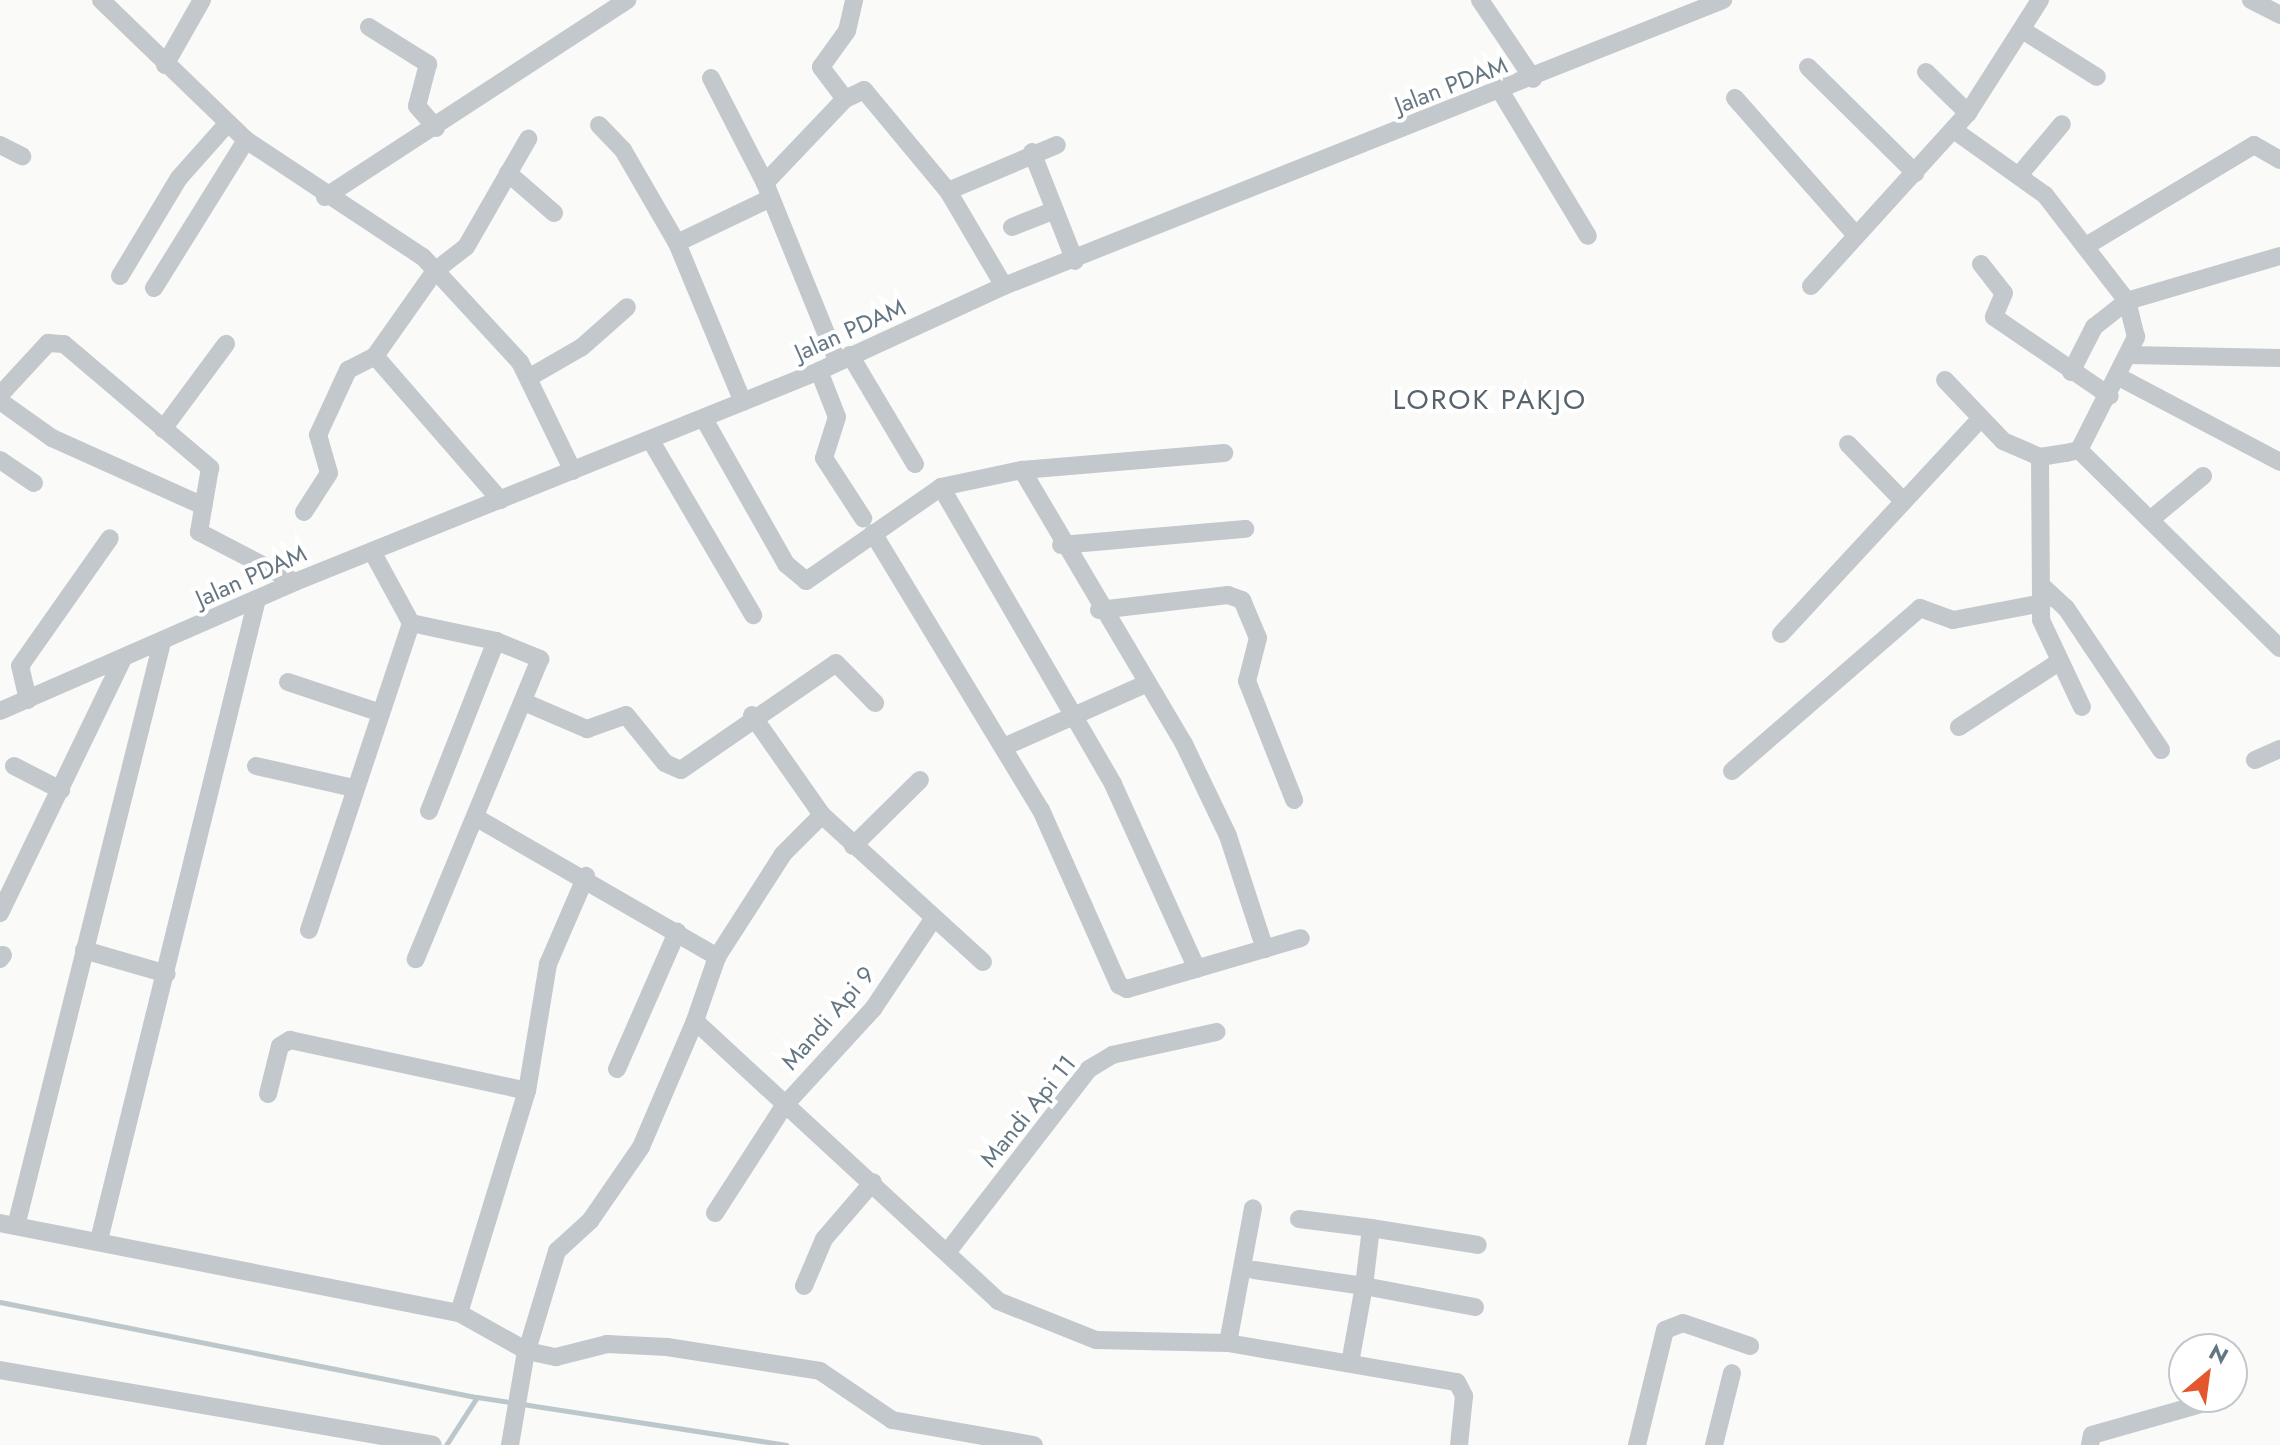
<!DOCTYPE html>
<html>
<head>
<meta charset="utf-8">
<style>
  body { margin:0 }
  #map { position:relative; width:2280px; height:1445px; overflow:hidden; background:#fafaf8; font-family:Jost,sans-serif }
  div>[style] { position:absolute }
  .stream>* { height:5px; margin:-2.5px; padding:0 2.5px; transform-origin:2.5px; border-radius:2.5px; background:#bbc7cb }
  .minor>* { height:18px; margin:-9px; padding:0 9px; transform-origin:9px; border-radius:9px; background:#c3c8cc }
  span { translate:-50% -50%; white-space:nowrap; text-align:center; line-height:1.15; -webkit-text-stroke:8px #fff; paint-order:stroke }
  .street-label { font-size:24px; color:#657683 }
  .quarter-label { font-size:28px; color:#57646e; letter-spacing:2px }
  .north { position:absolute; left:2168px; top:1333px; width:80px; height:80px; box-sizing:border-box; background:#fff; border:2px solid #c1c8cd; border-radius:50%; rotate:29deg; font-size:22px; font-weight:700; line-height:32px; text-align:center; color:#657683 }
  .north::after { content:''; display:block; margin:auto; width:28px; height:36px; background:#e4572e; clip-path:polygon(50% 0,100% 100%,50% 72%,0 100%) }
</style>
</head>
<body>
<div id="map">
  <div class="stream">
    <i style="left:0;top:1302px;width:486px;rotate:11.3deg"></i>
    <i style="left:477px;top:1397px;width:313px;rotate:8.8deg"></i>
    <i style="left:446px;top:1445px;width:57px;rotate:-57.1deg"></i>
  </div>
  <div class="minor">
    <i style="left:101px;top:0;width:202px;rotate:44deg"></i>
    <i style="left:246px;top:140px;width:212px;rotate:33.5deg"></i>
    <i style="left:423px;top:257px;width:143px;rotate:47.3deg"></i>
    <i style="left:520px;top:362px;width:121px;rotate:64.1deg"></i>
    <i style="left:1480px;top:0;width:95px;rotate:56.1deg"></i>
    <i style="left:2251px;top:0;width:33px;rotate:27deg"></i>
    <i style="left:369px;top:27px;width:70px;rotate:32.1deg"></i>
    <i style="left:428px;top:64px;width:43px;rotate:104.7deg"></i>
    <i style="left:417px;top:106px;width:29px;rotate:49deg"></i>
    <i style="left:2024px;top:31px;width:86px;rotate:32.2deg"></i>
    <i style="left:165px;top:65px;width:75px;rotate:-60.4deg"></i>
    <i style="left:1808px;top:67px;width:151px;rotate:44.7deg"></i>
    <i style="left:1926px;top:72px;width:59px;rotate:44.3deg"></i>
    <i style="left:711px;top:78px;width:118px;rotate:62.8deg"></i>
    <i style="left:765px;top:183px;width:191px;rotate:67.9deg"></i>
    <i style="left:1501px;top:92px;width:168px;rotate:58.9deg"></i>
    <i style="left:1735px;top:98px;width:181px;rotate:48.6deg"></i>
    <i style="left:845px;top:99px;width:40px;rotate:-127deg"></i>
    <i style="left:821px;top:67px;width:44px;rotate:-54.2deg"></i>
    <i style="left:847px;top:31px;width:32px;rotate:-77deg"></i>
    <i style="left:599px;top:125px;width:35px;rotate:46deg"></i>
    <i style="left:623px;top:150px;width:108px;rotate:59.9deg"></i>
    <i style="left:677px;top:243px;width:172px;rotate:67.5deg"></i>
    <i style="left:0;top:145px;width:25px;rotate:27deg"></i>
    <i style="left:1032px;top:152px;width:117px;rotate:68.5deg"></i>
    <i style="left:508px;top:173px;width:61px;rotate:41deg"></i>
    <i style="left:2020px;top:174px;width:65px;rotate:-50deg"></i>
    <i style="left:765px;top:183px;width:116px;rotate:-46.4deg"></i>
    <i style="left:845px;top:99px;width:21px;rotate:-25deg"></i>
    <i style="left:864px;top:90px;width:131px;rotate:50.3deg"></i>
    <i style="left:948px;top:191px;width:110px;rotate:59.5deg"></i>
    <i style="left:948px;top:191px;width:118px;rotate:-22.9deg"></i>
    <i style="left:325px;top:197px;width:361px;rotate:-33.1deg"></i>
    <i style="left:1012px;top:227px;width:46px;rotate:-21.6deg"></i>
    <i style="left:677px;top:243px;width:104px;rotate:-25.6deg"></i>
    <i style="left:2086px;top:246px;width:196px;rotate:-31deg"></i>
    <i style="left:2254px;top:145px;width:30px;rotate:30deg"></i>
    <i style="left:1981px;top:264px;width:37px;rotate:52deg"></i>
    <i style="left:2004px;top:293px;width:26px;rotate:113deg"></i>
    <i style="left:1994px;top:317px;width:140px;rotate:34.3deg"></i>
    <i style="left:120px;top:276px;width:114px;rotate:-59deg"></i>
    <i style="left:179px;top:178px;width:72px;rotate:-48.4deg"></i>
    <i style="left:1811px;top:286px;width:234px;rotate:-47.8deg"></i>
    <i style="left:1968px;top:113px;width:134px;rotate:-57.5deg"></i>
    <i style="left:154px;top:288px;width:174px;rotate:-58.1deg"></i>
    <i style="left:850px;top:355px;width:127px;rotate:59.2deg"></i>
    <i style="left:2129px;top:355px;width:151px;rotate:1.1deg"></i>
    <i style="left:375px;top:356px;width:191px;rotate:49deg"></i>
    <i style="left:819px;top:371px;width:49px;rotate:68.6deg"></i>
    <i style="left:837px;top:417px;width:43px;rotate:107.6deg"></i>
    <i style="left:824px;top:458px;width:72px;rotate:57deg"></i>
    <i style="left:2071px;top:372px;width:51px;rotate:-62.9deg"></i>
    <i style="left:2094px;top:327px;width:42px;rotate:-38.2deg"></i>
    <i style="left:2127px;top:301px;width:159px;rotate:-16.4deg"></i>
    <i style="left:530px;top:377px;width:60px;rotate:-30deg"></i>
    <i style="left:582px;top:347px;width:60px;rotate:-41.6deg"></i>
    <i style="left:2119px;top:377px;width:182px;rotate:27.8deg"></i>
    <i style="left:1945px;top:380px;width:84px;rotate:46.4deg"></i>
    <i style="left:2003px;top:441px;width:40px;rotate:23.4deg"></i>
    <i style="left:2040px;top:457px;width:26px;rotate:-9deg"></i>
    <i style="left:2066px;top:453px;width:13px;rotate:-13deg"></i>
    <i style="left:2079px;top:450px;width:127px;rotate:-63.2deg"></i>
    <i style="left:2136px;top:337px;width:37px;rotate:-104deg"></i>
    <i style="left:2127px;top:301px;width:134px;rotate:-127.7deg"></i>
    <i style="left:2045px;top:195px;width:112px;rotate:-144.5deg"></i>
    <i style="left:0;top:395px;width:71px;rotate:-47.3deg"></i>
    <i style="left:48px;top:343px;width:16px;rotate:4deg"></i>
    <i style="left:64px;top:344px;width:192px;rotate:40.3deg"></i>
    <i style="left:210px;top:468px;width:65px;rotate:99.8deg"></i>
    <i style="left:199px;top:532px;width:108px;rotate:27.5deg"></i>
    <i style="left:0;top:401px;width:64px;rotate:35.4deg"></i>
    <i style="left:52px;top:438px;width:166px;rotate:24.2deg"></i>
    <i style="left:704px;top:419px;width:167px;rotate:60.5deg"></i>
    <i style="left:786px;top:564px;width:26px;rotate:40deg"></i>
    <i style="left:806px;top:581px;width:165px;rotate:-34.8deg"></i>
    <i style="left:941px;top:487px;width:83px;rotate:-11.9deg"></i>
    <i style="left:1022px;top:470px;width:318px;rotate:59.4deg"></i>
    <i style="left:1184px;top:744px;width:102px;rotate:64.4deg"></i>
    <i style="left:1228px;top:836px;width:119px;rotate:71.9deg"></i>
    <i style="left:163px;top:429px;width:106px;rotate:-53.5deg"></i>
    <i style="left:651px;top:441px;width:202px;rotate:59.6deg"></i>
    <i style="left:1848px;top:444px;width:79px;rotate:46deg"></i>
    <i style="left:2079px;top:450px;width:282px;rotate:44.6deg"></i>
    <i style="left:2040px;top:457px;width:163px;rotate:89.6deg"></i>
    <i style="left:2041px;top:620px;width:96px;rotate:64.8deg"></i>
    <i style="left:0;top:460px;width:41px;rotate:34.1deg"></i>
    <i style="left:1022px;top:470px;width:203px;rotate:-4.8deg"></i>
    <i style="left:941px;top:487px;width:343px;rotate:59.9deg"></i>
    <i style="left:1113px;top:784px;width:203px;rotate:65.6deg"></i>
    <i style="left:304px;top:512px;width:46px;rotate:-57.3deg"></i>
    <i style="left:329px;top:473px;width:40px;rotate:-106deg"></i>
    <i style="left:318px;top:435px;width:72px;rotate:-65.2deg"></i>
    <i style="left:348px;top:370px;width:30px;rotate:-27deg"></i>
    <i style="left:375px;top:356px;width:104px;rotate:-54.8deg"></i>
    <i style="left:435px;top:271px;width:39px;rotate:-38deg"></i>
    <i style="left:466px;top:247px;width:125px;rotate:-60.1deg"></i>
    <i style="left:2150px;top:520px;width:69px;rotate:-39.7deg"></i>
    <i style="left:873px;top:533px;width:324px;rotate:58.8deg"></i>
    <i style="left:1041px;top:810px;width:192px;rotate:66deg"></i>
    <i style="left:1119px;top:985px;width:9px;rotate:27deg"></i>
    <i style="left:1127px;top:989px;width:181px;rotate:-16.3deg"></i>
    <i style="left:1061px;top:545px;width:185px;rotate:-5deg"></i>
    <i style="left:373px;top:553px;width:80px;rotate:61.5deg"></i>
    <i style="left:411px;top:623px;width:87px;rotate:12deg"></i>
    <i style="left:496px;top:641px;width:48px;rotate:22.2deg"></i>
    <i style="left:540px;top:659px;width:325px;rotate:112.5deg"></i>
    <i style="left:2041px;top:585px;width:34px;rotate:43deg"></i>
    <i style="left:2066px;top:608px;width:171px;rotate:56.2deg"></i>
    <i style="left:1099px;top:610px;width:130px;rotate:-6.6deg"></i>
    <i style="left:1228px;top:595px;width:15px;rotate:20deg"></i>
    <i style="left:1242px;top:600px;width:41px;rotate:67.2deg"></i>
    <i style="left:1258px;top:638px;width:44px;rotate:104.3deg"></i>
    <i style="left:1247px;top:681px;width:128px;rotate:68.4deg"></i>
    <i style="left:1781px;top:634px;width:294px;rotate:-47.2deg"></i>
    <i style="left:288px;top:682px;width:98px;rotate:18.4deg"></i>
    <i style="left:28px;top:700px;width:35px;rotate:-103deg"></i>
    <i style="left:20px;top:666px;width:156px;rotate:-54.9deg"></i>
    <i style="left:524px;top:702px;width:69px;rotate:23.2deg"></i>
    <i style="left:587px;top:729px;width:41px;rotate:-19.7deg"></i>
    <i style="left:626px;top:715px;width:62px;rotate:50.9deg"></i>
    <i style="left:665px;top:763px;width:17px;rotate:24deg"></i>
    <i style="left:681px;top:770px;width:188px;rotate:-34.6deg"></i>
    <i style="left:836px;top:663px;width:56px;rotate:45.7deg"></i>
    <i style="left:0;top:711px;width:322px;rotate:-23.6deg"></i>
    <i style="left:295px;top:582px;width:565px;rotate:-21.93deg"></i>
    <i style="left:819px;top:371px;width:204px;rotate:-24.7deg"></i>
    <i style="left:1004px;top:286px;width:774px;rotate:-21.69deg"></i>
    <i style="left:752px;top:715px;width:122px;rotate:55deg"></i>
    <i style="left:822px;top:815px;width:218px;rotate:42.4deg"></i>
    <i style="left:1959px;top:727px;width:117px;rotate:-33.1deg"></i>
    <i style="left:1006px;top:746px;width:152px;rotate:-24deg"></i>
    <i style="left:2255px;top:760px;width:27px;rotate:-24deg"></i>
    <i style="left:14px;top:766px;width:53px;rotate:27.1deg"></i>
    <i style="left:256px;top:766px;width:100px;rotate:12.7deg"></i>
    <i style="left:1732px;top:771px;width:249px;rotate:-40.9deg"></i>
    <i style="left:1920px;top:608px;width:35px;rotate:20deg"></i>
    <i style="left:1953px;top:620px;width:91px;rotate:-10.8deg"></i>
    <i style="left:429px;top:811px;width:183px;rotate:-68.5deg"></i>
    <i style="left:475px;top:817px;width:280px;rotate:30deg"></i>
    <i style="left:717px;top:957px;width:68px;rotate:109deg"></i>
    <i style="left:695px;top:1021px;width:413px;rotate:42.7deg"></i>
    <i style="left:998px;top:1301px;width:105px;rotate:21.7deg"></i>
    <i style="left:1096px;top:1340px;width:132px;rotate:1.3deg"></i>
    <i style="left:1228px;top:1343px;width:232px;rotate:9.7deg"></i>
    <i style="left:1457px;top:1382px;width:16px;rotate:63deg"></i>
    <i style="left:1464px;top:1396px;width:49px;rotate:95.8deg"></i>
    <i style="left:853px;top:846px;width:94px;rotate:-44.6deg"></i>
    <i style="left:0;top:913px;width:282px;rotate:-64.2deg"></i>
    <i style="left:309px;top:930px;width:324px;rotate:-71.6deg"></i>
    <i style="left:84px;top:950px;width:86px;rotate:16.1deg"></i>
    <i style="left:717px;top:957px;width:122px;rotate:-57.3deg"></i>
    <i style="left:783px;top:854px;width:55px;rotate:-45deg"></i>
    <i style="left:0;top:959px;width:5px;rotate:-53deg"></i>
    <i style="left:617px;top:1069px;width:150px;rotate:-66.3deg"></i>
    <i style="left:268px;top:1094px;width:49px;rotate:-76deg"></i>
    <i style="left:280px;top:1046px;width:12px;rotate:-31deg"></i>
    <i style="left:290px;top:1040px;width:242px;rotate:12.1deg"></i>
    <i style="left:715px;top:1213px;width:127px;rotate:-57.2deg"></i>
    <i style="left:784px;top:1106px;width:132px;rotate:-47.5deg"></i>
    <i style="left:873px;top:1009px;width:108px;rotate:-56.3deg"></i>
    <i style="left:1299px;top:1219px;width:73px;rotate:7.1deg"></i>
    <i style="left:1371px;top:1228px;width:58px;rotate:96.9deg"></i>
    <i style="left:1364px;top:1286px;width:113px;rotate:10.7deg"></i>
    <i style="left:0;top:1223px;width:468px;rotate:11.1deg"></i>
    <i style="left:459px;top:1313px;width:78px;rotate:29.2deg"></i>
    <i style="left:527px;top:1351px;width:30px;rotate:12deg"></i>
    <i style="left:556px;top:1357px;width:53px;rotate:-14.3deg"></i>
    <i style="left:607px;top:1344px;width:60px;rotate:2.9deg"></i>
    <i style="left:667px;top:1347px;width:155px;rotate:8.9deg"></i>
    <i style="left:820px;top:1371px;width:87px;rotate:34.2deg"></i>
    <i style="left:892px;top:1420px;width:144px;rotate:10deg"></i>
    <i style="left:16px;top:1226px;width:602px;rotate:-75.96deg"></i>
    <i style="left:1371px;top:1228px;width:108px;rotate:9deg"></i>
    <i style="left:99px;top:1240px;width:660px;rotate:-76.15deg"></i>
    <i style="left:949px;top:1250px;width:229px;rotate:-52.3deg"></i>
    <i style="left:1089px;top:1069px;width:27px;rotate:-31deg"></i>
    <i style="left:1112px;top:1055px;width:107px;rotate:-12.4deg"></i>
    <i style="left:1254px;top:1270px;width:111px;rotate:8.3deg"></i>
    <i style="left:1364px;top:1286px;width:78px;rotate:100.3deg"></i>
    <i style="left:804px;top:1286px;width:51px;rotate:-66.9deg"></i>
    <i style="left:824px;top:1239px;width:75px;rotate:-49.3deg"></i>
    <i style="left:459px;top:1313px;width:232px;rotate:-73deg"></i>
    <i style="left:527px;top:1091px;width:129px;rotate:-80.6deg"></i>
    <i style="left:548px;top:964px;width:96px;rotate:-66.6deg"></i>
    <i style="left:1228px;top:1343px;width:137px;rotate:-79.5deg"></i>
    <i style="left:0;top:1370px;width:439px;rotate:9.8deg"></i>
    <i style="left:510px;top:1445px;width:89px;rotate:-80.3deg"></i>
    <i style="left:525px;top:1357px;width:111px;rotate:-73.2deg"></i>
    <i style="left:557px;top:1251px;width:45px;rotate:-42.3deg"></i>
    <i style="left:590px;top:1221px;width:90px;rotate:-55.4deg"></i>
    <i style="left:641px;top:1147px;width:137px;rotate:-66.8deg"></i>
    <i style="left:1637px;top:1445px;width:118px;rotate:-76.3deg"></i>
    <i style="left:1665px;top:1330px;width:19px;rotate:-21deg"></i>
    <i style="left:1683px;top:1323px;width:71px;rotate:18.9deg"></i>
    <i style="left:1714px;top:1445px;width:74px;rotate:-76deg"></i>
    <i style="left:2090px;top:1445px;width:10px;rotate:-79deg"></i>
    <i style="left:2092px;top:1435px;width:125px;rotate:-15.8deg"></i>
  </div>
  <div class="street-label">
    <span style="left:1451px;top:85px;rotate:-21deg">Jalan PDAM</span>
    <span style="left:850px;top:330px;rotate:-24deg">Jalan PDAM</span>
    <span style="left:251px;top:576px;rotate:-24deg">Jalan PDAM</span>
    <span style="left:828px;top:1018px;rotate:-49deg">Mandi Api 9</span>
    <span style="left:1028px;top:1111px;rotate:-51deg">Mandi Api 11</span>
  </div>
  <div class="quarter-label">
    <span style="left:1490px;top:400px">LOROK PAKJO</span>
  </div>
  <div class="north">N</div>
</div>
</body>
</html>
